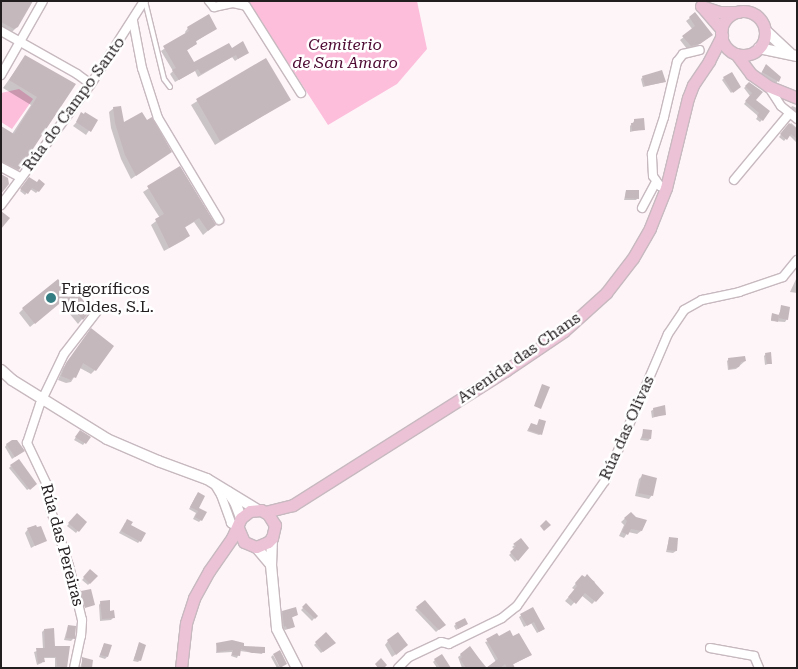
<!DOCTYPE html>
<html>
<head>
<meta charset="utf-8">
<style>
  body { margin:0 }
  #map { position:relative; width:798px; height:669px; overflow:hidden; background:#fef5f9; font-family:"Roboto Serif",serif }
  div>[style] { position:absolute }
  .green>* { inset:0; background:#fcbedb }
  .shadow>* { inset:0; background:#0003 }
  .building>* { inset:0; background:#c5b8bd }
  .roads { filter:drop-shadow(1px 0 #c7b9bf) drop-shadow(-1px 0 #c7b9bf) drop-shadow(0 1px #c7b9bf) drop-shadow(0 -1px #c7b9bf) }
  .lane>* { height:4px; margin:-2px; padding:0 2px; transform-origin:2px; border-radius:2px; background:#fff }
  .street>* { height:8px; margin:-4px; padding:0 4px; transform-origin:4px; border-radius:4px; background:#fff }
  .secondary>* { height:10px; margin:-5px; padding:0 5px; transform-origin:5px; border-radius:5px; background:#fff }
  .primary>* { height:11px; margin:-5.5px; padding:0 5.5px; transform-origin:5.5px; border-radius:5.5px; background:#ecc2d6 }
  .primary>.ring { margin:-5.5px; padding:0; box-sizing:content-box; background:none; border:11px solid #ecc2d6; border-radius:50% }
  .dots>* { width:14px; height:14px; translate:-50% -50%; box-sizing:border-box; border:2px solid #fff; border-radius:50% }
  span { translate:-50% -50%; white-space:nowrap; text-align:center; line-height:1.15; -webkit-text-stroke:5px #fff; paint-order:stroke }
  .park-label { font-size:16px; color:#4e0a32; font-style:italic }
  .street-label { font-size:16px; color:#221d1f }
  .poi-label { font-size:16px; color:#221d1f }
  .left { translate:0 -50%; text-align:left }
  .frame { position:absolute; inset:0; border:2px solid #221d1f; pointer-events:none }
</style>
</head>
<body>
<div id="map">
  <div class="green">
    <i style="clip-path:polygon(248px 1px,417px 1px,427px 49px,397px 84px,328px 125px)"></i>
    <i style="clip-path:polygon(19px 89px,33px 99px,12px 129px,1px 122px,1px 93px)"></i>
  </div>
  <div class="shadow">
    <i style="clip-path:polygon(1px 1px,17px 27px,9px 35px,1px 33px)"></i>
    <i style="clip-path:polygon(695px 14px,708px 38px,695px 47px,687px 49px,680px 40px,693px 30px,686px 21px)"></i>
    <i style="clip-path:polygon(188px 28px,215px 29px,195px 42px,196px 44px,186px 51px,194px 64px,248px 52px,235px 61px,232px 57px,198px 77px,195px 71px,175px 82px,170px 74px,173px 71px,161px 51px,186px 34px,185px 32px)"></i>
    <i style="clip-path:polygon(25px 57px,75px 84px,18px 170px,11px 177px,1px 172px,1px 128px,12px 134px,31px 105px,3px 88px)"></i>
    <i style="clip-path:polygon(265px 59px,289px 100px,215px 145px,191px 105px)"></i>
    <i style="clip-path:polygon(766px 65px,780px 77px,776px 84px,760px 75px)"></i>
    <i style="clip-path:polygon(643px 77px,664px 82px,643px 87px,641px 79px)"></i>
    <i style="clip-path:polygon(724px 78px,739px 86px,731px 93px,722px 80px)"></i>
    <i style="clip-path:polygon(749px 83px,761px 92px,754px 100px,762px 120px,760px 122px,756px 119px,758px 116px,744px 104px,750px 96px,744px 88px)"></i>
    <i style="clip-path:polygon(792px 106px,797px 108px,797px 116px,790px 109px)"></i>
    <i style="clip-path:polygon(114px 108px,123px 124px,170px 152px,131px 179px,121px 159px,111px 128px,109px 112px)"></i>
    <i style="clip-path:polygon(85px 113px,96px 120px,86px 135px,73px 126px)"></i>
    <i style="clip-path:polygon(635px 120px,643px 129px,630px 132px,630px 126px)"></i>
    <i style="clip-path:polygon(791px 123px,797px 128px,796px 142px,789px 135px,784px 141px,779px 137px)"></i>
    <i style="clip-path:polygon(180px 168px,210px 229px,203px 235px,194px 222px,184px 228px,189px 235px,184px 240px,164px 251px,151px 225px,160px 218px,143px 192px)"></i>
    <i style="clip-path:polygon(28px 180px,36px 184px,38px 191px,36px 193px,30px 189px,25px 195px,20px 191px)"></i>
    <i style="clip-path:polygon(626px 191px,638px 198px,636px 200px,624px 200px)"></i>
    <i style="clip-path:polygon(797px 277px,797px 293px,790px 292px)"></i>
    <i style="clip-path:polygon(70px 296px,90px 310px,78px 324px,60px 302px,30px 327px,19px 313px,23px 309px)"></i>
    <i style="clip-path:polygon(782px 307px,787px 319px,785px 322px,771px 321px,772px 315px,778px 316px)"></i>
    <i style="clip-path:polygon(88px 334px,95px 370px,91px 374px,80px 368px,71px 382px,66px 383px,58px 380px,63px 368px)"></i>
    <i style="clip-path:polygon(766px 354px,771px 363px,765px 365px,764px 356px)"></i>
    <i style="clip-path:polygon(729px 359px,745px 361px,736px 369px,728px 370px,727px 361px)"></i>
    <i style="clip-path:polygon(654px 409px,665px 414px,652px 418px,651px 411px)"></i>
    <i style="clip-path:polygon(531px 424px,541px 434px,539px 435px,527px 431px)"></i>
    <i style="clip-path:polygon(644px 431px,650px 439px,648px 441px,640px 440px)"></i>
    <i style="clip-path:polygon(78px 434px,89px 437px,83px 445px,74px 440px)"></i>
    <i style="clip-path:polygon(7px 444px,21px 453px,12px 459px,5px 447px)"></i>
    <i style="clip-path:polygon(11px 466px,34px 486px,27px 490px,9px 468px)"></i>
    <i style="clip-path:polygon(642px 476px,652px 495px,649px 499px,635px 496px,639px 479px)"></i>
    <i style="clip-path:polygon(196px 496px,201px 520px,199px 522px,193px 519px,196px 513px,189px 509px)"></i>
    <i style="clip-path:polygon(631px 513px,641px 531px,637px 534px,628px 532px,624px 538px,619px 536px,624px 525px,621px 522px)"></i>
    <i style="clip-path:polygon(77px 515px,85px 522px,76px 533px,67px 526px)"></i>
    <i style="clip-path:polygon(125px 523px,140px 541px,138px 543px,119px 533px)"></i>
    <i style="clip-path:polygon(28px 529px,45px 540px,31px 548px,25px 533px)"></i>
    <i style="clip-path:polygon(669px 539px,676px 551px,673px 553px,666px 552px)"></i>
    <i style="clip-path:polygon(521px 540px,527px 548px,515px 562px,509px 555px,515px 549px,512px 547px)"></i>
    <i style="clip-path:polygon(90px 571px,96px 577px,88px 585px,82px 580px)"></i>
    <i style="clip-path:polygon(587px 576px,595px 582px,592px 585px,595px 601px,592px 604px,581px 595px,571px 606px,565px 601px,575px 590px,572px 588px,579px 580px)"></i>
    <i style="clip-path:polygon(81px 592px,93px 604px,83px 607px,80px 594px)"></i>
    <i style="clip-path:polygon(425px 601px,442px 627px,436px 632px,415px 610px)"></i>
    <i style="clip-path:polygon(101px 602px,113px 618px,111px 620px,100px 621px,99px 605px)"></i>
    <i style="clip-path:polygon(306px 605px,316px 616px,312px 621px,301px 610px)"></i>
    <i style="clip-path:polygon(532px 608px,544px 629px,537px 633px,531px 623px,524px 627px,519px 617px)"></i>
    <i style="clip-path:polygon(283px 612px,297px 615px,291px 618px,294px 627px,292px 628px,285px 630px,282px 628px,281px 614px)"></i>
    <i style="clip-path:polygon(456px 624px,467px 624px,456px 630px,454px 626px)"></i>
    <i style="clip-path:polygon(68px 626px,73px 639px,71px 641px,64px 640px)"></i>
    <i style="clip-path:polygon(44px 630px,54px 647px,69px 647px,66px 668px,55px 668px,55px 658px,43px 658px,42px 663px,37px 665px,34px 652px,43px 649px,42px 632px)"></i>
    <i style="clip-path:polygon(326px 634px,332px 645px,321px 653px,314px 645px)"></i>
    <i style="clip-path:polygon(499px 638px,531px 655px,512px 665px,514px 668px,504px 668px,496px 662px,485px 642px)"></i>
    <i style="clip-path:polygon(388px 641px,403px 649px,392px 657px,385px 645px)"></i>
    <i style="clip-path:polygon(104px 644px,107px 657px,105px 659px,99px 657px)"></i>
    <i style="clip-path:polygon(139px 644px,140px 660px,138px 662px,133px 661px)"></i>
    <i style="clip-path:polygon(217px 644px,242px 647px,263px 652px,262px 654px,240px 651px,237px 658px,231px 656px,232px 652px,216px 653px)"></i>
    <i style="clip-path:polygon(470px 648px,487px 668px,462px 668px,458px 657px)"></i>
    <i style="clip-path:polygon(273px 655px,280px 668px,277px 668px,271px 657px)"></i>
    <i style="clip-path:polygon(83px 658px,90px 668px,80px 668px)"></i>
    <i style="clip-path:polygon(435px 660px,446px 668px,437px 668px,433px 662px)"></i>
  </div>
  <div class="building">
    <i style="clip-path:polygon(1px 1px,33px 1px,18px 27px,14px 29px,1px 22px)"></i>
    <i style="clip-path:polygon(695px 12px,713px 35px,700px 44px,691px 46px,682px 36px,695px 26px,689px 17px)"></i>
    <i style="clip-path:polygon(209px 14px,217px 29px,196px 41px,197px 44px,187px 50px,194px 62px,229px 43px,232px 48px,243px 41px,249px 53px,238px 59px,236px 55px,201px 74px,198px 69px,179px 80px,172px 70px,176px 68px,163px 46px,189px 31px,187px 27px)"></i>
    <i style="clip-path:polygon(25px 55px,76px 84px,19px 170px,1px 161px,1px 126px,14px 134px,37px 97px,9px 80px)"></i>
    <i style="clip-path:polygon(266px 58px,291px 100px,220px 141px,196px 99px)"></i>
    <i style="clip-path:polygon(766px 64px,781px 77px,779px 82px,762px 72px)"></i>
    <i style="clip-path:polygon(662px 70px,666px 82px,645px 86px,642px 76px)"></i>
    <i style="clip-path:polygon(732px 72px,741px 87px,733px 93px,723px 77px)"></i>
    <i style="clip-path:polygon(749px 82px,763px 92px,756px 100px,770px 111px,763px 121px,757px 116px,759px 113px,745px 101px,752px 93px,745px 86px)"></i>
    <i style="clip-path:polygon(121px 106px,124px 122px,142px 112px,147px 120px,152px 117px,172px 152px,136px 176px,125px 155px,115px 123px,113px 107px)"></i>
    <i style="clip-path:polygon(81px 112px,84px 114px,85px 112px,98px 120px,91px 132px,76px 122px)"></i>
    <i style="clip-path:polygon(644px 118px,645px 130px,632px 131px,631px 123px,634px 123px,634px 119px)"></i>
    <i style="clip-path:polygon(789px 123px,797px 129px,797px 139px,791px 134px,787px 140px,780px 134px)"></i>
    <i style="clip-path:polygon(180px 166px,216px 225px,208px 231px,199px 218px,185px 227px,190px 236px,169px 248px,155px 219px,164px 214px,147px 186px)"></i>
    <i style="clip-path:polygon(1px 174px,8px 178px,9px 184px,1px 194px)"></i>
    <i style="clip-path:polygon(29px 177px,37px 182px,39px 179px,45px 184px,39px 192px,32px 188px,28px 194px,20px 189px)"></i>
    <i style="clip-path:polygon(626px 190px,639px 190px,639px 199px,625px 198px)"></i>
    <i style="clip-path:polygon(1px 211px,10px 218px,1px 229px)"></i>
    <i style="clip-path:polygon(58px 279px,70px 295px,75px 290px,91px 310px,83px 320px,65px 299px,35px 324px,22px 308px)"></i>
    <i style="clip-path:polygon(781px 305px,790px 307px,788px 320px,779px 318px)"></i>
    <i style="clip-path:polygon(772px 313px,779px 315px,778px 322px,771px 320px)"></i>
    <i style="clip-path:polygon(91px 328px,114px 346px,96px 371px,83px 363px,76px 378px,73px 377px,71px 380px,61px 376px,66px 363px)"></i>
    <i style="clip-path:polygon(771px 352px,772px 364px,767px 364px,765px 353px)"></i>
    <i style="clip-path:polygon(745px 356px,746px 361px,741px 362px,739px 367px,729px 369px,728px 358px)"></i>
    <i style="clip-path:polygon(542px 384px,550px 387px,541px 409px,534px 406px)"></i>
    <i style="clip-path:polygon(665px 405px,666px 415px,654px 417px,653px 408px)"></i>
    <i style="clip-path:polygon(539px 419px,546px 421px,542px 435px,528px 430px,531px 423px,537px 425px)"></i>
    <i style="clip-path:polygon(643px 429px,652px 430px,651px 439px,642px 438px)"></i>
    <i style="clip-path:polygon(80px 430px,91px 437px,86px 444px,75px 437px)"></i>
    <i style="clip-path:polygon(12px 440px,17px 440px,25px 451px,15px 457px,6px 444px)"></i>
    <i style="clip-path:polygon(19px 459px,37px 484px,30px 490px,10px 465px)"></i>
    <i style="clip-path:polygon(642px 474px,657px 478px,653px 496px,638px 493px)"></i>
    <i style="clip-path:polygon(198px 492px,205px 496px,199px 508px,207px 512px,202px 521px,195px 517px,198px 511px,190px 507px)"></i>
    <i style="clip-path:polygon(631px 512px,636px 517px,647px 520px,642px 531px,631px 529px,628px 535px,622px 532px,627px 521px,624px 518px)"></i>
    <i style="clip-path:polygon(77px 513px,87px 522px,79px 532px,68px 523px)"></i>
    <i style="clip-path:polygon(127px 519px,133px 522px,131px 525px,146px 533px,141px 542px,121px 531px)"></i>
    <i style="clip-path:polygon(546px 520px,551px 525px,544px 531px,540px 526px)"></i>
    <i style="clip-path:polygon(36px 525px,37px 527px,41px 526px,47px 541px,35px 546px,27px 528px)"></i>
    <i style="clip-path:polygon(669px 537px,678px 538px,677px 551px,667px 550px)"></i>
    <i style="clip-path:polygon(521px 538px,529px 548px,518px 561px,510px 552px,516px 546px,513px 544px)"></i>
    <i style="clip-path:polygon(90px 569px,98px 576px,90px 584px,83px 577px)"></i>
    <i style="clip-path:polygon(587px 574px,604px 593px,596px 602px,585px 593px,576px 604px,568px 597px,577px 586px,575px 583px,582px 575px,585px 577px)"></i>
    <i style="clip-path:polygon(91px 589px,95px 605px,85px 608px,81px 591px)"></i>
    <i style="clip-path:polygon(110px 600px,110px 611px,114px 610px,115px 618px,102px 619px,100px 601px)"></i>
    <i style="clip-path:polygon(425px 600px,446px 625px,439px 630px,416px 607px)"></i>
    <i style="clip-path:polygon(306px 603px,318px 616px,315px 619px,302px 607px)"></i>
    <i style="clip-path:polygon(296px 607px,298px 615px,292px 617px,295px 627px,287px 629px,286px 626px,284px 627px,282px 611px)"></i>
    <i style="clip-path:polygon(533px 607px,545px 629px,539px 632px,534px 622px,527px 626px,520px 614px)"></i>
    <i style="clip-path:polygon(465px 618px,468px 624px,458px 629px,455px 623px)"></i>
    <i style="clip-path:polygon(68px 625px,76px 626px,75px 639px,66px 638px)"></i>
    <i style="clip-path:polygon(54px 628px,55px 646px,70px 646px,67px 668px,57px 666px,56px 657px,44px 657px,45px 662px,38px 663px,36px 648px,45px 648px,44px 629px)"></i>
    <i style="clip-path:polygon(510px 630px,513px 636px,519px 633px,532px 655px,513px 664px,515px 668px,507px 668px,505px 664px,501px 668px,466px 668px,460px 659px,462px 657px,460px 654px,470px 646px,486px 668px,498px 659px,486px 639px,497px 633px,499px 636px)"></i>
    <i style="clip-path:polygon(326px 632px,336px 643px,323px 652px,315px 642px)"></i>
    <i style="clip-path:polygon(398px 632px,408px 645px,396px 655px,387px 640px)"></i>
    <i style="clip-path:polygon(232px 640px,244px 643px,244px 646px,265px 647px,265px 653px,252px 653px,241px 649px,240px 656px,232px 655px,233px 650px,217px 652px,216px 643px)"></i>
    <i style="clip-path:polygon(139px 642px,146px 645px,141px 661px,134px 659px)"></i>
    <i style="clip-path:polygon(104px 643px,112px 645px,108px 657px,100px 655px)"></i>
    <i style="clip-path:polygon(280px 650px,287px 664px,280px 668px,273px 654px)"></i>
    <i style="clip-path:polygon(442px 654px,451px 668px,440px 668px,434px 659px)"></i>
    <i style="clip-path:polygon(82px 657px,93px 660px,92px 668px,82px 668px)"></i>
    <i style="clip-path:polygon(381px 658px,387px 665px,384px 668px,378px 668px,375px 664px)"></i>
  </div>
  <div class="roads">
    <div class="lane">
      <i style="left:145px;top:1px;width:80px;rotate:76.3deg"></i>
      <i style="left:164px;top:79px;width:10px;rotate:53deg"></i>
    </div>
    <div class="street">
      <i style="left:209px;top:1px;width:8px;rotate:50deg"></i>
      <i style="left:214px;top:7px;width:19px;rotate:-12deg"></i>
      <i style="left:233px;top:3px;width:13px;rotate:13deg"></i>
      <i style="left:246px;top:6px;width:103px;rotate:57.7deg"></i>
      <i style="left:133px;top:21px;width:48px;rotate:79.2deg"></i>
      <i style="left:142px;top:68px;width:52px;rotate:72.3deg"></i>
      <i style="left:158px;top:118px;width:119px;rotate:59.1deg"></i>
      <i style="left:1px;top:31px;width:87px;rotate:29.5deg"></i>
      <i style="left:77px;top:74px;width:17px;rotate:36deg"></i>
      <i style="left:1px;top:75px;width:85px;rotate:-60.4deg"></i>
      <i style="left:768px;top:86px;width:24px;rotate:57deg"></i>
      <i style="left:781px;top:106px;width:21px;rotate:39deg"></i>
      <i style="left:1px;top:167px;width:21px;rotate:28deg"></i>
      <i style="left:734px;top:180px;width:86px;rotate:-50.2deg"></i>
      <i style="left:666px;top:188px;width:6px;rotate:-162deg"></i>
      <i style="left:660px;top:186px;width:12px;rotate:-125deg"></i>
      <i style="left:653px;top:176px;width:22px;rotate:-93deg"></i>
      <i style="left:652px;top:154px;width:39px;rotate:-72deg"></i>
      <i style="left:664px;top:117px;width:57px;rotate:-76.7deg"></i>
      <i style="left:677px;top:62px;width:10px;rotate:-53deg"></i>
      <i style="left:683px;top:54px;width:17px;rotate:-13deg"></i>
      <i style="left:1px;top:205px;width:151px;rotate:-53.4deg"></i>
      <i style="left:91px;top:84px;width:98px;rotate:-57.4deg"></i>
      <i style="left:642px;top:208px;width:30px;rotate:-62deg"></i>
      <i style="left:215px;top:485px;width:12px;rotate:59deg"></i>
      <i style="left:221px;top:495px;width:30px;rotate:70deg"></i>
      <i style="left:231px;top:523px;width:9px;rotate:36deg"></i>
      <i style="left:710px;top:648px;width:45px;rotate:10.3deg"></i>
      <i style="left:754px;top:656px;width:13px;rotate:67deg"></i>
      <i style="left:74px;top:668px;width:33px;rotate:-78deg"></i>
      <i style="left:81px;top:636px;width:16px;rotate:-86deg"></i>
      <i style="left:82px;top:620px;width:56px;rotate:-103.5deg"></i>
      <i style="left:69px;top:566px;width:61px;rotate:-108.1deg"></i>
      <i style="left:50px;top:508px;width:21px;rotate:-95deg"></i>
      <i style="left:48px;top:487px;width:49px;rotate:-115.5deg"></i>
      <i style="left:27px;top:443px;width:41px;rotate:-71.6deg"></i>
      <i style="left:40px;top:404px;width:55px;rotate:-64.4deg"></i>
      <i style="left:64px;top:354px;width:56px;rotate:-52.3deg"></i>
      <i style="left:398px;top:668px;width:16px;rotate:-45deg"></i>
      <i style="left:409px;top:657px;width:35px;rotate:-25deg"></i>
      <i style="left:441px;top:642px;width:8px;rotate:14deg"></i>
      <i style="left:449px;top:644px;width:59px;rotate:-26.1deg"></i>
      <i style="left:502px;top:618px;width:19px;rotate:-39deg"></i>
      <i style="left:517px;top:606px;width:153px;rotate:-54.9deg"></i>
      <i style="left:605px;top:481px;width:160px;rotate:-66.8deg"></i>
      <i style="left:668px;top:334px;width:29px;rotate:-56deg"></i>
      <i style="left:684px;top:310px;width:21px;rotate:-29deg"></i>
      <i style="left:702px;top:300px;width:38px;rotate:-12deg"></i>
      <i style="left:739px;top:292px;width:46px;rotate:-18.8deg"></i>
      <i style="left:783px;top:277px;width:22px;rotate:-51deg"></i>
    </div>
    <div class="secondary">
      <i style="left:765px;top:30px;width:34px;rotate:43deg"></i>
      <i style="left:759px;top:48px;width:39px;rotate:12deg"></i>
      <i style="left:1px;top:370px;width:15px;rotate:42deg"></i>
      <i style="left:12px;top:380px;width:112px;rotate:31.8deg"></i>
      <i style="left:107px;top:439px;width:56px;rotate:23.3deg"></i>
      <i style="left:158px;top:461px;width:52px;rotate:20.2deg"></i>
      <i style="left:207px;top:479px;width:60px;rotate:31.3deg"></i>
      <i style="left:228px;top:492px;width:12px;rotate:55deg"></i>
      <i style="left:235px;top:502px;width:17px;rotate:69deg"></i>
      <i style="left:272px;top:538px;width:27px;rotate:92deg"></i>
      <i style="left:271px;top:565px;width:64px;rotate:84.6deg"></i>
      <i style="left:277px;top:629px;width:44px;rotate:62.9deg"></i>
      <i style="left:256px;top:547px;width:23px;rotate:50deg"></i>
    </div>
    <div class="primary">
      <i style="left:701px;top:6px;width:20px;rotate:18deg"></i>
      <i style="left:720px;top:12px;width:18px"></i>
      <i style="left:702px;top:7px;width:30px;rotate:49deg"></i>
      <i class="ring" style="left:721px;top:11px;width:33px;height:33px"></i>
      <i style="left:736px;top:54px;width:25px;rotate:53deg"></i>
      <i style="left:751px;top:74px;width:21px;rotate:35deg"></i>
      <i style="left:768px;top:86px;width:31px;rotate:22deg"></i>
      <i style="left:265px;top:512px;width:29px;rotate:-14deg"></i>
      <i style="left:293px;top:505px;width:251px;rotate:-32.3deg"></i>
      <i style="left:505px;top:371px;width:71px;rotate:-34.1deg"></i>
      <i style="left:564px;top:331px;width:57px;rotate:-42.1deg"></i>
      <i style="left:606px;top:293px;width:44px;rotate:-52.4deg"></i>
      <i style="left:633px;top:258px;width:34px;rotate:-60deg"></i>
      <i style="left:650px;top:228px;width:43px;rotate:-68.2deg"></i>
      <i style="left:666px;top:188px;width:93px;rotate:-76.3deg"></i>
      <i style="left:688px;top:98px;width:14px;rotate:-69deg"></i>
      <i style="left:693px;top:85px;width:29px;rotate:-56deg"></i>
      <i style="left:709px;top:61px;width:29px;rotate:-63deg"></i>
      <i style="left:181px;top:668px;width:45px;rotate:-83.7deg"></i>
      <i style="left:186px;top:623px;width:26px;rotate:-72deg"></i>
      <i style="left:194px;top:598px;width:31px;rotate:-61deg"></i>
      <i style="left:209px;top:571px;width:40px;rotate:-55.1deg"></i>
      <i style="left:232px;top:538px;width:22px;rotate:-66deg"></i>
      <i style="left:241px;top:518px;width:11px;rotate:-38deg"></i>
      <i style="left:250px;top:511px;width:11px;rotate:-5deg"></i>
      <i style="left:261px;top:510px;width:8px;rotate:30deg"></i>
      <i style="left:268px;top:514px;width:13px;rotate:58deg"></i>
      <i style="left:275px;top:525px;width:13px;rotate:103deg"></i>
      <i style="left:272px;top:538px;width:6px;rotate:135deg"></i>
      <i style="left:268px;top:542px;width:13px;rotate:157deg"></i>
      <i style="left:256px;top:547px;width:13px;rotate:-157deg"></i>
      <i style="left:244px;top:542px;width:15px;rotate:-113deg"></i>
    </div>
  </div>
  <div class="dots">
    <i style="left:51px;top:298px;background:#347d82"></i>
  </div>
  <div class="park-label">
    <span style="left:345px;top:54px">Cemiterio<br>de San Amaro</span>
  </div>
  <div class="street-label">
    <span style="left:74px;top:104px;rotate:-54deg">Rúa do Campo Santo</span>
    <span style="left:519px;top:358px;rotate:-35deg">Avenida das Chans</span>
    <span style="left:627px;top:428px;rotate:-66deg">Rúa das Olivas</span>
    <span style="left:62px;top:545px;rotate:75deg">Rúa das Pereiras</span>
  </div>
  <div class="poi-label">
    <span class="left" style="left:61px;top:298px">Frigoríficos<br>Moldes, S.L.</span>
  </div>
  <div class="frame"></div>
</div>
</body>
</html>
